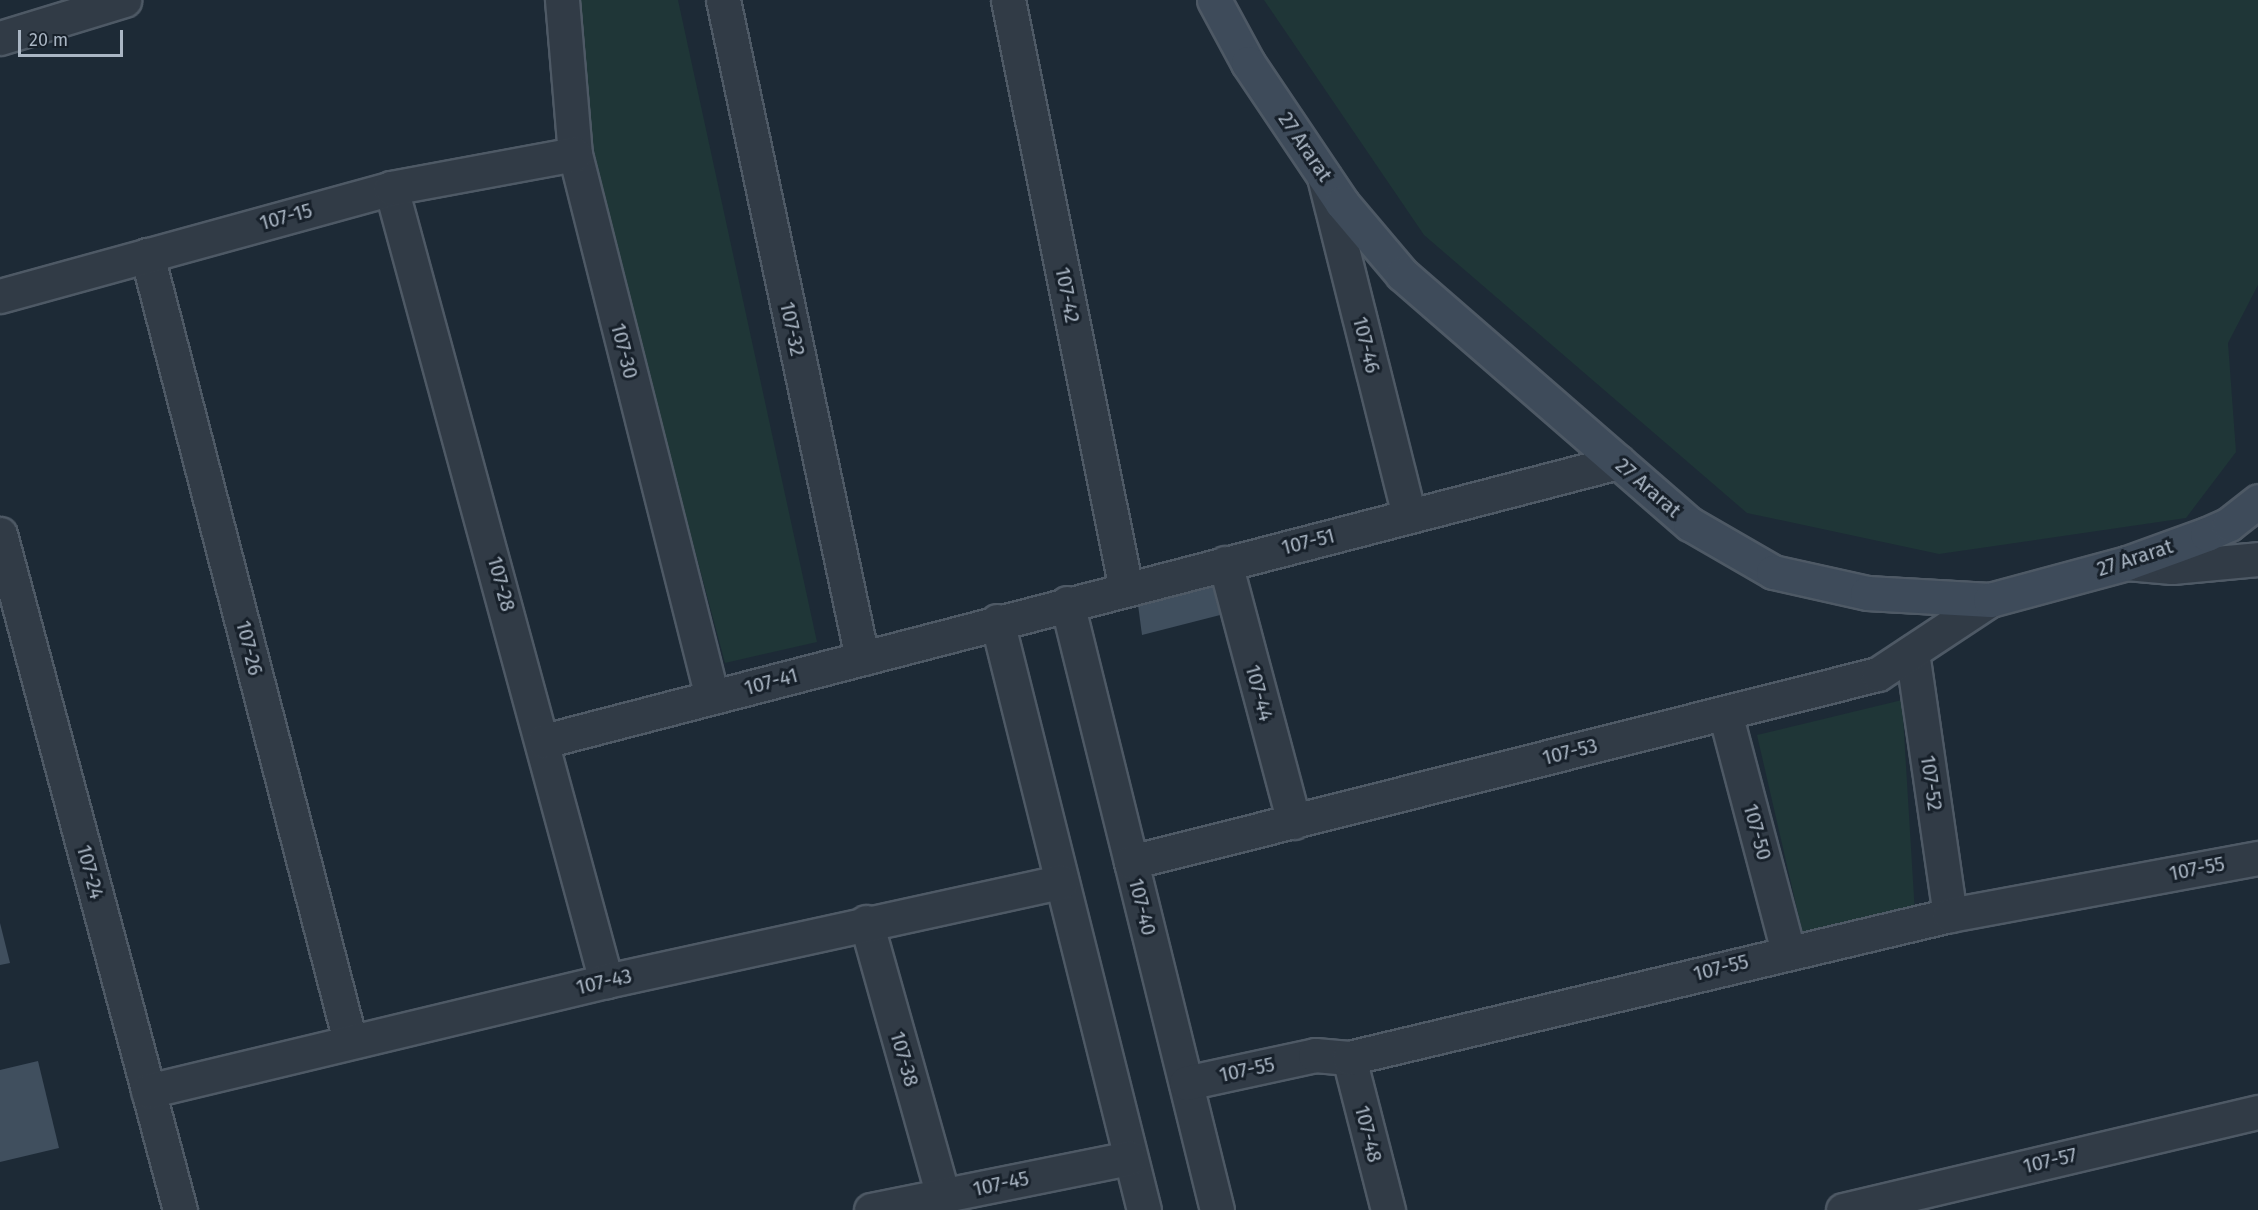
<!DOCTYPE html>
<html>
<head>
<meta charset="utf-8">
<style>
  body { margin:0 }
  #map { position:relative; width:2258px; height:1210px; overflow:hidden; background:#1d2a36; font-family:"Fira Sans",sans-serif }
  div>[style] { position:absolute }
  .green>* { inset:0; background:#1f3637 }
  .building>* { inset:0; background:#404f5e }
  .roads { filter:drop-shadow(2px 0 #4e5965) drop-shadow(-2px 0 #4e5965) drop-shadow(0 2px #4e5965) drop-shadow(0 -2px #4e5965) }
  .street>* { height:33px; margin:-16.5px; padding:0 16.5px; transform-origin:16.5px; border-radius:16.5px; background:#313b46 }
  .secondary>* { height:33px; margin:-16.5px; padding:0 16.5px; transform-origin:16.5px; border-radius:16.5px; background:#3e4b5a }
  span { translate:-50% -50%; white-space:nowrap; text-align:center; line-height:1.15; -webkit-text-stroke:6px #17202a; paint-order:stroke }
  .street-label { font-size:20px; color:#aab6c4 }
  .scale { position:absolute; left:18px; top:30px; width:105px; height:27px; box-sizing:border-box; border:3px solid #aab6c4; border-top:0; padding-left:8px; font-size:18px; line-height:21px; white-space:nowrap; color:#aab6c4; -webkit-text-stroke:4px #17202a; paint-order:stroke }
</style>
</head>
<body>
<div id="map">
  <div class="green">
    <i style="clip-path:polygon(572px 0,678px 0,817px 642px,725px 663px,583px 132px)"></i>
    <i style="clip-path:polygon(1264px 0,2258px 0,2258px 285px,2228px 343px,2236px 452px,2186px 518px,1939px 554px,1747px 513px,1424px 235px)"></i>
    <i style="clip-path:polygon(1902px 700px,1915px 914px,1803px 935px,1757px 735px)"></i>
  </div>
  <div class="building">
    <i style="clip-path:polygon(1218px 575px,1228px 613px,1142px 635px,1137px 597px)"></i>
    <i style="clip-path:polygon(0 923px,10px 963px,0 965px)"></i>
    <i style="clip-path:polygon(38px 1061px,59px 1148px,0 1162px,0 1070px)"></i>
  </div>
  <div class="roads">
    <div class="street">
      <i style="left:562px;top:0;width:155px;rotate:85.2deg"></i>
      <i style="left:575px;top:154px;width:560px;rotate:75.84deg"></i>
      <i style="left:723px;top:0;width:673px;rotate:78.07deg"></i>
      <i style="left:1008px;top:0;width:601px;rotate:78.67deg"></i>
      <i style="left:0;top:38px;width:130px;rotate:-17deg"></i>
      <i style="left:1324px;top:177px;width:349px;rotate:75.9deg"></i>
      <i style="left:391px;top:188px;width:822px;rotate:74.83deg"></i>
      <i style="left:147px;top:255px;width:812px;rotate:75.52deg"></i>
      <i style="left:0;top:296px;width:406px;rotate:-15.4deg"></i>
      <i style="left:391px;top:188px;width:187px;rotate:-10.5deg"></i>
      <i style="left:0;top:534px;width:700px;rotate:75.09deg"></i>
      <i style="left:1225px;top:563px;width:268px;rotate:75.1deg"></i>
      <i style="left:2127px;top:563px;width:45px;rotate:5.1deg"></i>
      <i style="left:2172px;top:567px;width:86px;rotate:-5.3deg"></i>
      <i style="left:1067px;top:603px;width:625px;rotate:76.12deg"></i>
      <i style="left:997px;top:621px;width:607px;rotate:75.99deg"></i>
      <i style="left:1912px;top:652px;width:266px;rotate:81.8deg"></i>
      <i style="left:1725px;top:713px;width:246px;rotate:75.2deg"></i>
      <i style="left:544px;top:741px;width:1110px;rotate:-14.56deg"></i>
      <i style="left:1131px;top:862px;width:770px;rotate:-14.13deg"></i>
      <i style="left:1878px;top:674px;width:134px;rotate:-33.5deg"></i>
      <i style="left:866px;top:922px;width:285px;rotate:74.3deg"></i>
      <i style="left:1349px;top:1058px;width:157px;rotate:75.6deg"></i>
      <i style="left:1186px;top:1083px;width:132px;rotate:-12.2deg"></i>
      <i style="left:1315px;top:1055px;width:34px;rotate:5deg"></i>
      <i style="left:1349px;top:1058px;width:618px;rotate:-13.38deg"></i>
      <i style="left:1950px;top:915px;width:313px;rotate:-10.5deg"></i>
      <i style="left:148px;top:1091px;width:471px;rotate:-13.5deg"></i>
      <i style="left:606px;top:981px;width:466px;rotate:-12.3deg"></i>
      <i style="left:871px;top:1210px;width:264px;rotate:-11.4deg"></i>
      <i style="left:1843px;top:1210px;width:426px;rotate:-13.3deg"></i>
    </div>
    <div class="secondary">
      <i style="left:1214px;top:0;width:72px;rotate:61.6deg"></i>
      <i style="left:1248px;top:63px;width:169px;rotate:56.1deg"></i>
      <i style="left:1342px;top:203px;width:93px;rotate:49.8deg"></i>
      <i style="left:1402px;top:274px;width:381px;rotate:41deg"></i>
      <i style="left:1690px;top:524px;width:96px;rotate:30deg"></i>
      <i style="left:1773px;top:572px;width:96px;rotate:12.6deg"></i>
      <i style="left:1867px;top:593px;width:123px;rotate:3.3deg"></i>
      <i style="left:1990px;top:600px;width:142px;rotate:-15.1deg"></i>
      <i style="left:2127px;top:563px;width:85px;rotate:-19.9deg"></i>
      <i style="left:2207px;top:534px;width:24px;rotate:-24deg"></i>
      <i style="left:2229px;top:524px;width:37px;rotate:-38deg"></i>
    </div>
  </div>
  <div class="street-label">
    <span style="left:1305px;top:147px;rotate:56deg">27 Ararat</span>
    <span style="left:286px;top:217px;rotate:-15deg">107-15</span>
    <span style="left:1067px;top:295px;rotate:79deg">107-42</span>
    <span style="left:792px;top:329px;rotate:78deg">107-32</span>
    <span style="left:1366px;top:345px;rotate:76deg">107-46</span>
    <span style="left:624px;top:351px;rotate:76deg">107-30</span>
    <span style="left:1648px;top:488px;rotate:41deg">27 Ararat</span>
    <span style="left:1308px;top:542px;rotate:-14deg">107-51</span>
    <span style="left:2135px;top:558px;rotate:-18deg">27 Ararat</span>
    <span style="left:501px;top:584px;rotate:75deg">107-28</span>
    <span style="left:249px;top:648px;rotate:76deg">107-26</span>
    <span style="left:771px;top:682px;rotate:-15deg">107-41</span>
    <span style="left:1259px;top:693px;rotate:75deg">107-44</span>
    <span style="left:1570px;top:752px;rotate:-14deg">107-53</span>
    <span style="left:1931px;top:783px;rotate:82deg">107-52</span>
    <span style="left:1757px;top:832px;rotate:75deg">107-50</span>
    <span style="left:2197px;top:869px;rotate:-11deg">107-55</span>
    <span style="left:90px;top:872px;rotate:75deg">107-24</span>
    <span style="left:1142px;top:907px;rotate:76deg">107-40</span>
    <span style="left:1721px;top:968px;rotate:-14deg">107-55</span>
    <span style="left:604px;top:982px;rotate:-13deg">107-43</span>
    <span style="left:904px;top:1059px;rotate:74deg">107-38</span>
    <span style="left:1247px;top:1070px;rotate:-12deg">107-55</span>
    <span style="left:1368px;top:1134px;rotate:76deg">107-48</span>
    <span style="left:2050px;top:1161px;rotate:-13deg">107-57</span>
    <span style="left:1001px;top:1184px;rotate:-12deg">107-45</span>
  </div>
  <div class="scale">20 m</div>
</div>
</body>
</html>
